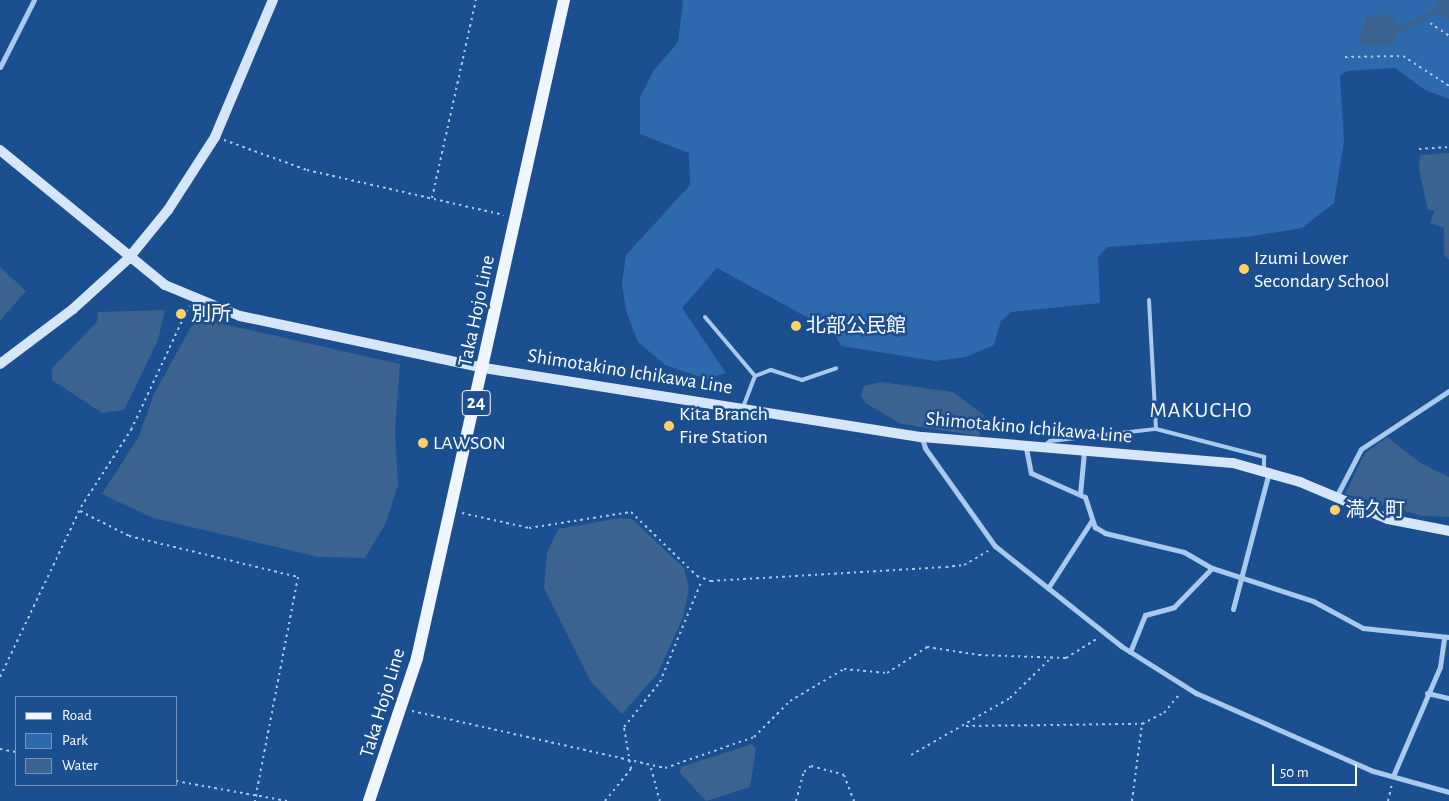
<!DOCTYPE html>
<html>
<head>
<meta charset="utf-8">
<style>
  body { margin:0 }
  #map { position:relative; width:1449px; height:801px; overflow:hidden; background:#1b4f8f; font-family:"Alegreya Sans","Noto Sans JP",sans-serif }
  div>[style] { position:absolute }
  .green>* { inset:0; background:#2e69ad }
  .water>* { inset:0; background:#3c6290 }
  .path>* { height:2px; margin-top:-1px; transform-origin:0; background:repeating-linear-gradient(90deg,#a9c9ee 0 2.5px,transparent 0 6.5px) }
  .lane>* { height:4px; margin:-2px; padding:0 2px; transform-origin:2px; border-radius:2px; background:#a9c9ee }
  .street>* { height:5px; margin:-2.5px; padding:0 2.5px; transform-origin:2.5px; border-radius:2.5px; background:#a9c9ee }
  .secondary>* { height:10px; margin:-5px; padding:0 5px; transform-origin:5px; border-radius:5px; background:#d6e6fa }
  .primary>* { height:12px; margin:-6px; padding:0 6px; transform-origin:6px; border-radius:6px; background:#f0f6ff }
  .dots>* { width:14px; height:14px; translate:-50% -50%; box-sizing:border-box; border:2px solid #1b4f8f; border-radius:50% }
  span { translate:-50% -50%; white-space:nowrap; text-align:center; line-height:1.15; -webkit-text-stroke:5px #1b4f8f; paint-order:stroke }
  .shield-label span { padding:1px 4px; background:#1b4f8f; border:1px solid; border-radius:4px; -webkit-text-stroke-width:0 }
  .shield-label { font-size:19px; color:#fff; font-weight:700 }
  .poi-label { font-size:20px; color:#fff }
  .left { translate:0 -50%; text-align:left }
  .street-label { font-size:20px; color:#fff }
  .quarter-label { font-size:22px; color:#fff; letter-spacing:1px }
  .legend { position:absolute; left:15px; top:696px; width:162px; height:90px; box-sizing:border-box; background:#1b4f8f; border:1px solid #7695bc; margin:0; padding:6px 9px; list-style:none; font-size:15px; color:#fff }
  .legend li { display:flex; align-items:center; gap:10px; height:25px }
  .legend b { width:25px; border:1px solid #7695bc }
  .scale { position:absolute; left:1272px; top:764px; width:85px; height:22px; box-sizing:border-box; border:2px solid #fff; border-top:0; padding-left:6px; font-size:15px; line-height:18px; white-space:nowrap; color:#fff; -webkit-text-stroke:4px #1b4f8f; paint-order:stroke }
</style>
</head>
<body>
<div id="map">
  <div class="green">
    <i style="clip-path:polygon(683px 0,1449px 0,1449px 99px,1425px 90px,1395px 68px,1347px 71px,1340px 76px,1344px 141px,1334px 203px,1302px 228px,1246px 237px,1107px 247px,1098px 257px,1100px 303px,1011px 312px,1001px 321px,994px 345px,966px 357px,935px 361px,841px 346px,834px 332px,717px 268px,682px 308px,726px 373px,706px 379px,665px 365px,638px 342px,626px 311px,622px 283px,626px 255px,690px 185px,689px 153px,640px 134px,640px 97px,654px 70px,678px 42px)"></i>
  </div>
  <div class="water">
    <i style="clip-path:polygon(1436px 0,1449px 0,1449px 22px,1437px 13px,1396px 34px,1394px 45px,1359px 46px,1366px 16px,1377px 18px,1390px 13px,1398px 27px,1437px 8px)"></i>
    <i style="clip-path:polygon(1449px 153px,1449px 260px,1444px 254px,1444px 228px,1430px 223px,1435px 210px,1428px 210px,1419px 170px,1420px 155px)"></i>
    <i style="clip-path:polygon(0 267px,26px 291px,0 321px)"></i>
    <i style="clip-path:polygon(165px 310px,158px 340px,124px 410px,102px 413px,52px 380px,52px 368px,97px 322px,98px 312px)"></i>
    <i style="clip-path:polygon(196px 318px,400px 364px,395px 430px,398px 485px,386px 523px,365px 558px,318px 557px,153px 518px,102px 494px,139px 436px,154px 394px)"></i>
    <i style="clip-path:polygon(881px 382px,953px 392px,984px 415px,979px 436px,901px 424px,865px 403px,861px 395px,864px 386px)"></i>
    <i style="clip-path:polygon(1387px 437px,1419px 462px,1449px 477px,1449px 517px,1422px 516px,1345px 494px,1365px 453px)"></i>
    <i style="clip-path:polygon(620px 518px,632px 519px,684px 568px,689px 589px,683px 617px,658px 673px,622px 714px,591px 682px,544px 588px,547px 553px,558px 529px)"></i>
    <i style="clip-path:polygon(752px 744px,756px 749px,750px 787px,706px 801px,680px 773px,681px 767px)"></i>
  </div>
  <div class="path">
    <i style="left:1430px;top:23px;width:23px;rotate:34deg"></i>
    <i style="left:1345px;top:57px;width:58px;rotate:-1deg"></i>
    <i style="left:1403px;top:56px;width:55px;rotate:33.1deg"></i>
    <i style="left:224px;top:140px;width:88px;rotate:19.9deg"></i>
    <i style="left:307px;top:170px;width:202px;rotate:12.9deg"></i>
    <i style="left:1419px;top:149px;width:30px;rotate:-4deg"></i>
    <i style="left:432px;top:198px;width:203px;rotate:-77.5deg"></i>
    <i style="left:80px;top:511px;width:55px;rotate:27deg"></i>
    <i style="left:129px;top:536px;width:174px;rotate:13.6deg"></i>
    <i style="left:298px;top:577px;width:228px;rotate:100.9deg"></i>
    <i style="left:462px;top:513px;width:69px;rotate:12.6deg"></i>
    <i style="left:529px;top:528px;width:103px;rotate:-8.9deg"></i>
    <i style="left:631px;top:512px;width:92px;rotate:44.1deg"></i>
    <i style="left:697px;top:576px;width:15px;rotate:20deg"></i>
    <i style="left:711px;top:581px;width:235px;rotate:-3.4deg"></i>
    <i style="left:946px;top:567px;width:18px;rotate:-6deg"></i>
    <i style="left:964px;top:565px;width:28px;rotate:-30deg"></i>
    <i style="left:0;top:677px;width:188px;rotate:-64.5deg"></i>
    <i style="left:81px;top:507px;width:92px;rotate:-57deg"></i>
    <i style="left:131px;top:430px;width:137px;rotate:-64.9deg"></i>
    <i style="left:412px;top:711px;width:259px;rotate:12.7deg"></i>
    <i style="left:665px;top:768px;width:94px;rotate:-19.2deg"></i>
    <i style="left:754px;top:737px;width:51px;rotate:-45deg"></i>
    <i style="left:790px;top:701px;width:63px;rotate:-30.7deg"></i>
    <i style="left:844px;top:669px;width:43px;rotate:5.3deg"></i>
    <i style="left:887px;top:673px;width:48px;rotate:-33deg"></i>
    <i style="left:927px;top:647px;width:53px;rotate:8.7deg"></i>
    <i style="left:979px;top:655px;width:87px;rotate:2deg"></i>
    <i style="left:1066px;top:658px;width:38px;rotate:-32deg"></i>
    <i style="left:966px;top:726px;width:176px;rotate:-0.7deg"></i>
    <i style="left:1142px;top:724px;width:25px;rotate:-27deg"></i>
    <i style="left:1164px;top:713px;width:26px;rotate:-51deg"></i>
    <i style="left:0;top:749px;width:16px;rotate:11deg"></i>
    <i style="left:911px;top:755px;width:114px;rotate:-29.9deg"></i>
    <i style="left:1010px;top:698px;width:54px;rotate:-44.3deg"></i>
    <i style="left:651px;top:768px;width:34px;rotate:75deg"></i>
    <i style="left:176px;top:781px;width:113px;rotate:10.2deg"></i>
    <i style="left:605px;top:801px;width:41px;rotate:-50.9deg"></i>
    <i style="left:631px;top:769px;width:43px;rotate:-99.5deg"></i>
    <i style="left:624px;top:727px;width:58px;rotate:-51.3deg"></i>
    <i style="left:660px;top:682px;width:110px;rotate:-67.6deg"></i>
    <i style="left:796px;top:801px;width:30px;rotate:-75deg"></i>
    <i style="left:804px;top:772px;width:9px;rotate:-41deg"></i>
    <i style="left:811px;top:766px;width:34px;rotate:15deg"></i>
    <i style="left:844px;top:775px;width:28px;rotate:69deg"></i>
    <i style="left:1132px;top:801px;width:78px;rotate:-82.6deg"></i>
    <i style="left:1388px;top:801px;width:17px;rotate:-77deg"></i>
  </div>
  <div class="lane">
    <i style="left:1149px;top:300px;width:129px;rotate:86.9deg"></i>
    <i style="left:705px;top:317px;width:77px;rotate:49.7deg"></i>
    <i style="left:755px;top:376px;width:34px;rotate:111deg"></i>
    <i style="left:755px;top:376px;width:17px;rotate:-21deg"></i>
    <i style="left:771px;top:370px;width:33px;rotate:18deg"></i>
    <i style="left:802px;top:380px;width:36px;rotate:-19deg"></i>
    <i style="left:1044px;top:446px;width:8px;rotate:-40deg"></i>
    <i style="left:1050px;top:441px;width:107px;rotate:-6.5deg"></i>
    <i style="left:1156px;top:429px;width:112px;rotate:14.5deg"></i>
    <i style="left:1264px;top:457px;width:13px;rotate:90deg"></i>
  </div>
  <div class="street">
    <i style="left:0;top:67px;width:75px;rotate:-63.1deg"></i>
    <i style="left:922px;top:438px;width:10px;rotate:73deg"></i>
    <i style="left:925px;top:448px;width:120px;rotate:54.5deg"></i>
    <i style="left:995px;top:546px;width:161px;rotate:38.4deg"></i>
    <i style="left:1121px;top:646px;width:89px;rotate:32.1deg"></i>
    <i style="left:1196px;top:693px;width:193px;rotate:23.8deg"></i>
    <i style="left:1373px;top:771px;width:79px;rotate:15.4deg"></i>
    <i style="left:1026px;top:448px;width:25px;rotate:79deg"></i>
    <i style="left:1031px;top:473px;width:59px;rotate:24deg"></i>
    <i style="left:1085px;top:497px;width:32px;rotate:72deg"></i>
    <i style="left:1095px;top:527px;width:12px;rotate:31deg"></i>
    <i style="left:1105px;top:533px;width:81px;rotate:13.5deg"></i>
    <i style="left:1184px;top:552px;width:32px;rotate:30deg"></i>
    <i style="left:1212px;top:568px;width:106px;rotate:18.1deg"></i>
    <i style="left:1313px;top:601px;width:57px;rotate:28.4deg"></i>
    <i style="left:1363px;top:628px;width:86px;rotate:6deg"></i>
    <i style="left:1080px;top:494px;width:42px;rotate:-84.6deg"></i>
    <i style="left:1335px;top:499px;width:56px;rotate:-62.5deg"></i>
    <i style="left:1361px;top:449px;width:105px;rotate:-33.4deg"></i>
    <i style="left:1048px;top:588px;width:81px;rotate:-57.1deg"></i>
    <i style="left:1233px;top:609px;width:142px;rotate:-75.3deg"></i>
    <i style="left:1130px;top:652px;width:40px;rotate:-68deg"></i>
    <i style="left:1145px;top:615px;width:30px;rotate:-15deg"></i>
    <i style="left:1174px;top:607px;width:54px;rotate:-45.7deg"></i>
    <i style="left:1427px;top:693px;width:23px;rotate:13deg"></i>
    <i style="left:1393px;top:776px;width:119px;rotate:-66.7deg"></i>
    <i style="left:1440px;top:667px;width:30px;rotate:-82deg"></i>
  </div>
  <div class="secondary">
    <i style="left:0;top:150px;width:213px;rotate:39.3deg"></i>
    <i style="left:165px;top:285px;width:81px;rotate:22.5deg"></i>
    <i style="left:240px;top:316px;width:249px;rotate:12deg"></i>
    <i style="left:484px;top:368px;width:443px;rotate:9deg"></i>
    <i style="left:922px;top:437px;width:312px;rotate:4.8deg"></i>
    <i style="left:1233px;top:463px;width:70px;rotate:15.8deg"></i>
    <i style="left:1300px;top:482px;width:95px;rotate:22.8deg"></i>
    <i style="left:1388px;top:519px;width:62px;rotate:11.1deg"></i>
    <i style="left:0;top:364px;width:91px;rotate:-37deg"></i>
    <i style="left:73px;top:309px;width:74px;rotate:-42.3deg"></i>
    <i style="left:128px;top:259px;width:63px;rotate:-50.8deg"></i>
    <i style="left:168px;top:210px;width:87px;rotate:-57.2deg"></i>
    <i style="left:215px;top:137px;width:149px;rotate:-67.1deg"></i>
  </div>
  <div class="primary">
    <i style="left:369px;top:801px;width:151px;rotate:-71.4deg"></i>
    <i style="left:417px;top:658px;width:674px;rotate:-77.41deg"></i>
  </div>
  <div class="dots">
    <i style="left:1244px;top:269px;background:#ffd166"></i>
    <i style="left:181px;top:314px;background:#ffd166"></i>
    <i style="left:796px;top:326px;background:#ffd166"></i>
    <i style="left:669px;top:426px;background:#ffd166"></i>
    <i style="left:423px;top:443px;background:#ffd166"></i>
    <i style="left:1335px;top:510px;background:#ffd166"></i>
  </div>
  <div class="shield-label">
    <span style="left:476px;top:403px">24</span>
  </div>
  <div class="poi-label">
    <span class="left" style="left:1254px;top:270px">Izumi Lower<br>Secondary School</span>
    <span class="left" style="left:191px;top:314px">別所</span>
    <span class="left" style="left:806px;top:326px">北部公民館</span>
    <span class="left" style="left:679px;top:426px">Kita Branch<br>Fire Station</span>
    <span class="left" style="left:433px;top:443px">LAWSON</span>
    <span class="left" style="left:1345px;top:510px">満久町</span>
  </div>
  <div class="street-label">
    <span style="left:477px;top:311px;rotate:-78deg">Taka Hojo Line</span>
    <span style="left:630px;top:372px;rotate:9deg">Shimotakino Ichikawa Line</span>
    <span style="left:1029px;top:428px;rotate:5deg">Shimotakino Ichikawa Line</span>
    <span style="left:383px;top:703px;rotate:-73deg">Taka Hojo Line</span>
  </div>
  <div class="quarter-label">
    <span style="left:1201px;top:411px">MAKUCHO</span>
  </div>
  <ul class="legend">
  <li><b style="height:6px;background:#f0f6ff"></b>Road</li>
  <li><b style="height:14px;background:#2e69ad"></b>Park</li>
  <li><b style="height:14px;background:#3c6290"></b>Water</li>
  </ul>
  <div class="scale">50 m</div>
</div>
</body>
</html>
